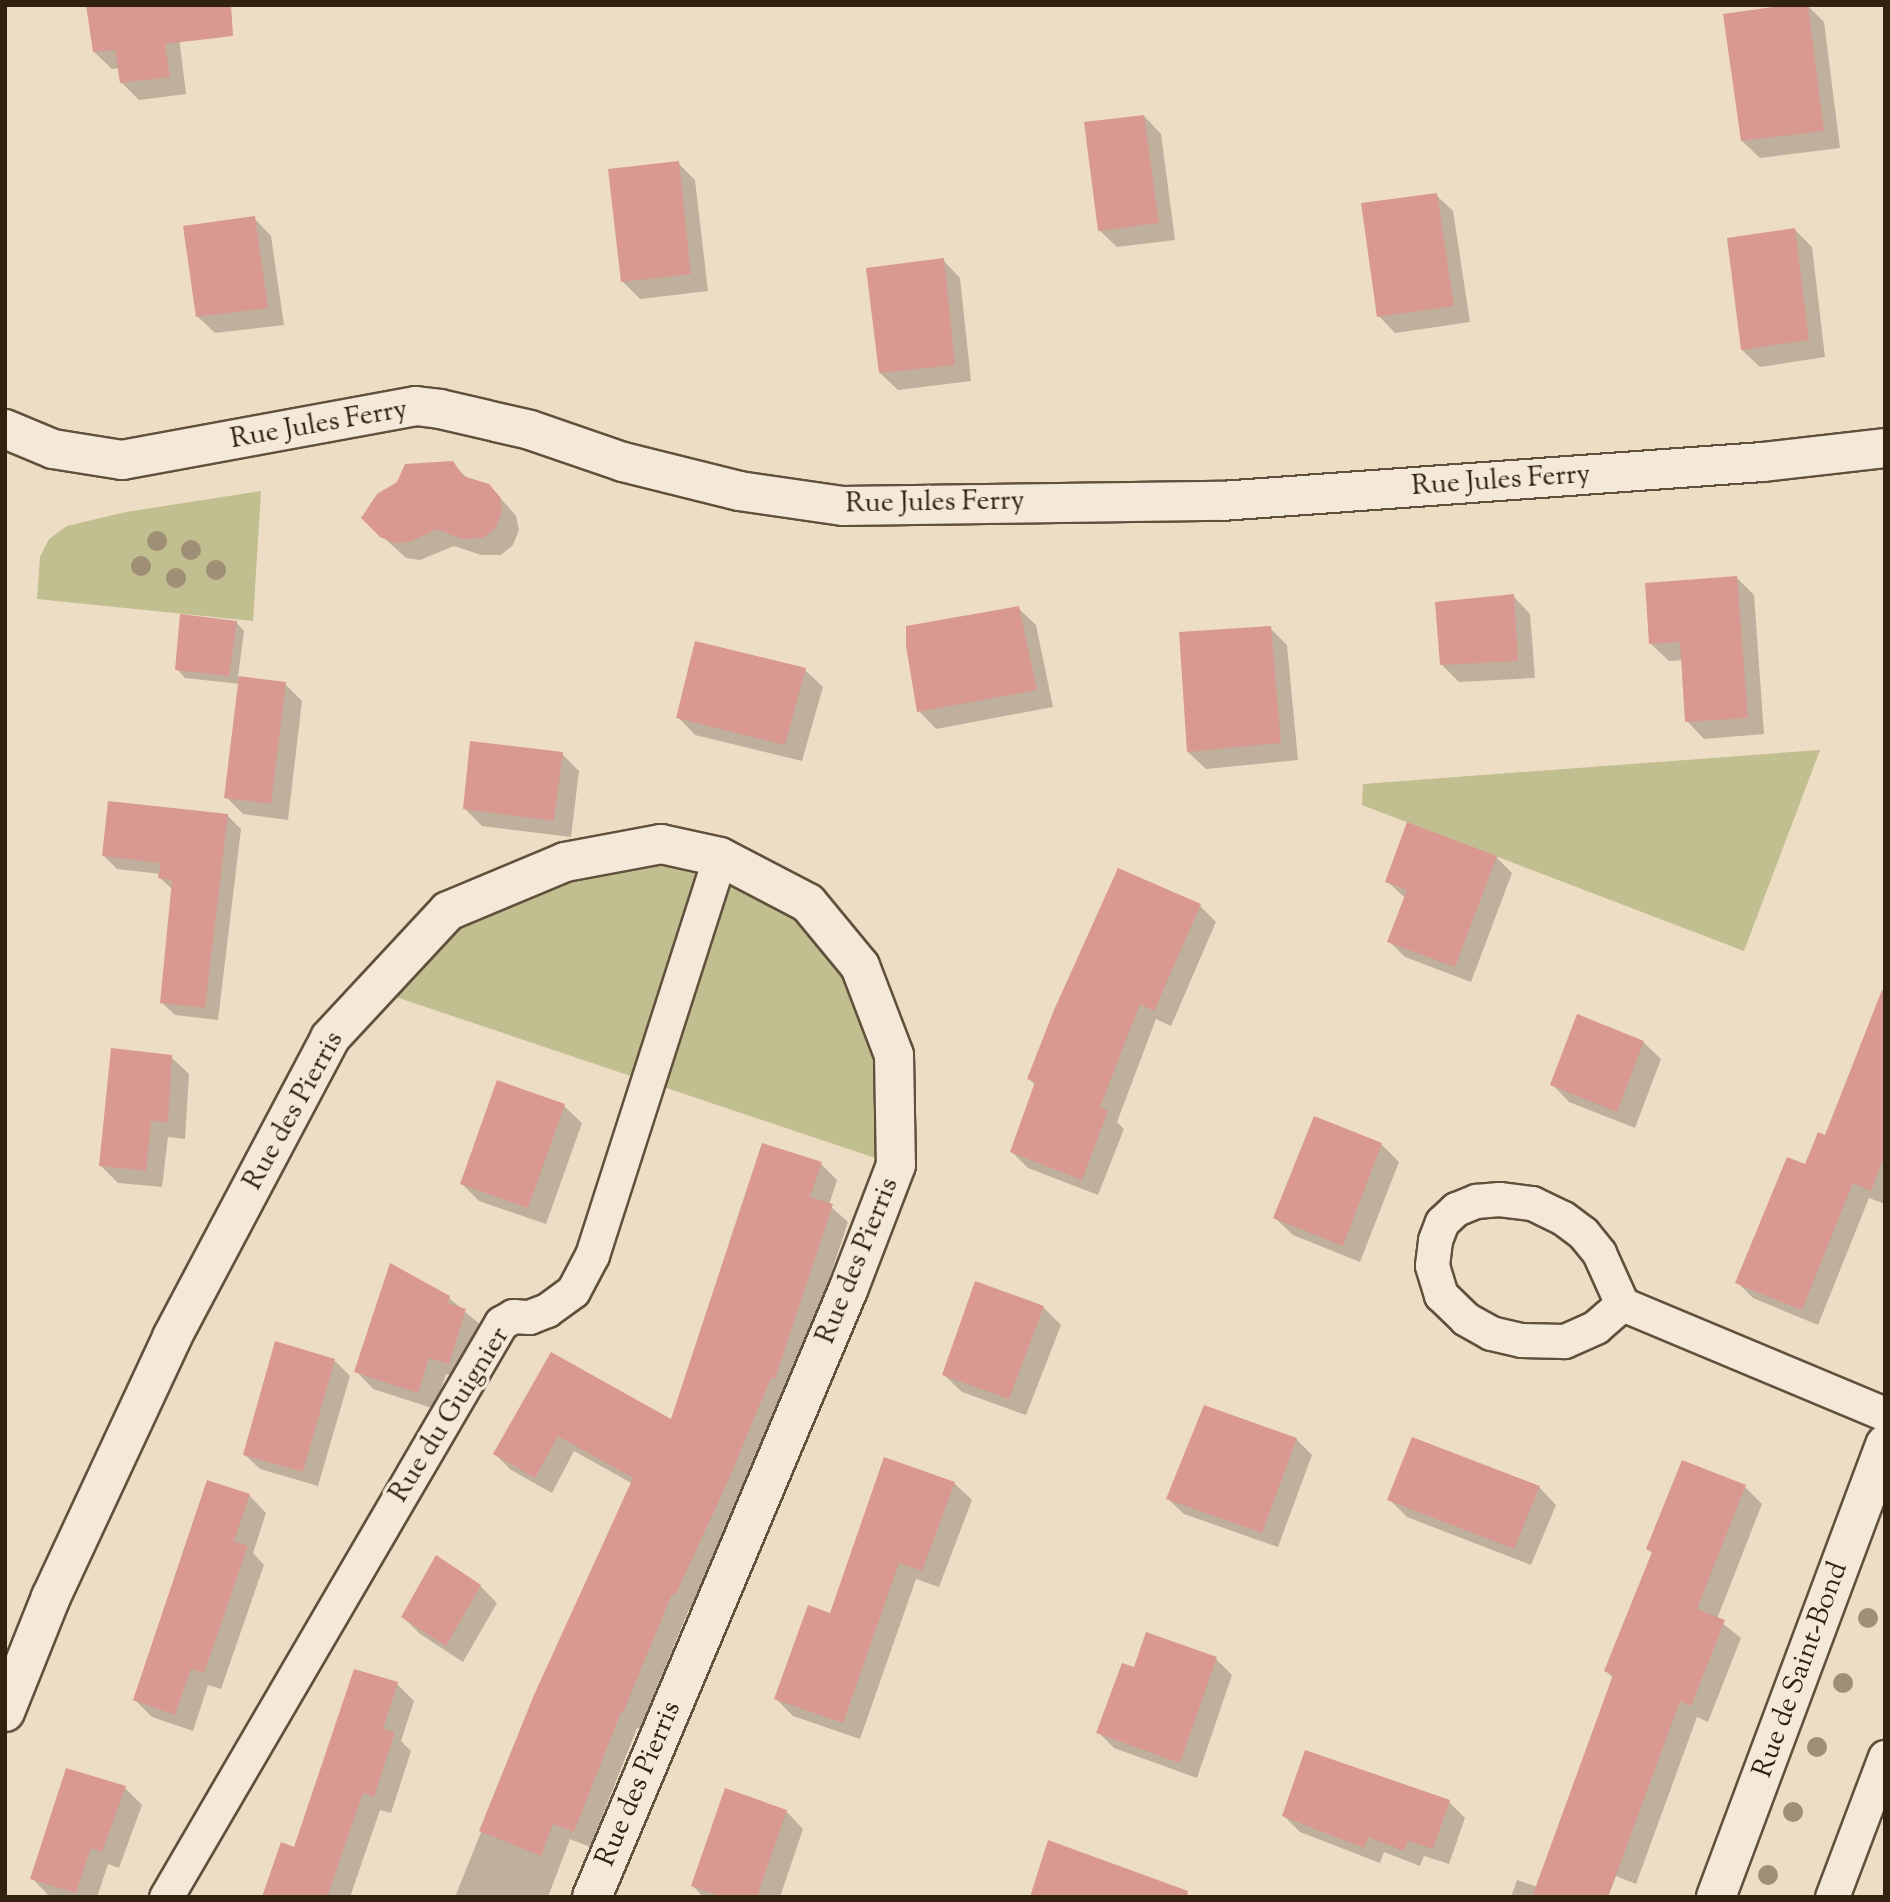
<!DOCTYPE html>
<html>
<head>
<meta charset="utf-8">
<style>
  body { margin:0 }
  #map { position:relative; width:1890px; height:1902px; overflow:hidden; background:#eeddc5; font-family:"Sorts Mill Goudy",serif }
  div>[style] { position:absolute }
  .green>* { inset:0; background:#c1be8f }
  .shadow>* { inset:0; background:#0003 }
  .building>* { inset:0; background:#d99990 }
  .roads { filter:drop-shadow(2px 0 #61503c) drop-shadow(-2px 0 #61503c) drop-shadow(0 2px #61503c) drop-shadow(0 -2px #61503c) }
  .lane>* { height:33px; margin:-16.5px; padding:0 16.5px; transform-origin:16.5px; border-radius:16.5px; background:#f4e9d9 }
  .street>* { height:38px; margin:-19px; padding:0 19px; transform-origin:19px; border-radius:19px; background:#f4e9d9 }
  .trees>* { width:20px; height:20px; margin:-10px; border-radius:50%; background:#9e8f76 }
  span { translate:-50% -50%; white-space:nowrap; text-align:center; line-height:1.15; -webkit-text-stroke:7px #f4e9d9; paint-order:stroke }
  .street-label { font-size:28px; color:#32210e }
  .frame { position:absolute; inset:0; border:7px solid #32210e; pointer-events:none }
</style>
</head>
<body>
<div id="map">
  <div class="green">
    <i style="clip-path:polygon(261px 491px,253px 621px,37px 599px,40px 557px,49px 539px,67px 526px,126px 512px)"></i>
    <i style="clip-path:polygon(1820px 750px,1744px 951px,1362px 805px,1363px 784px)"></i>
    <i style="clip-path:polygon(720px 857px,860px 966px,896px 1165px,375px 990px,448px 911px,565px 862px)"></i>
  </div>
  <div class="shadow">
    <i style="clip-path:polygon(175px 5px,186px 94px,139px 100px,121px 82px,119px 68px,112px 69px,94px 52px)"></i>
    <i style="clip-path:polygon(1807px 5px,1824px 22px,1840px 148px,1760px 158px,1742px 141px)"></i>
    <i style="clip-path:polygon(1144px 116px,1161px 134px,1175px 240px,1117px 247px,1099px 230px)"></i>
    <i style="clip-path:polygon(678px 163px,695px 180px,708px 291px,640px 299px,623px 282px)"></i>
    <i style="clip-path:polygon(1436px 195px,1453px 211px,1470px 322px,1395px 333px,1379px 316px)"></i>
    <i style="clip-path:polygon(254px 218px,271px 236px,284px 325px,215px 333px,197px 316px)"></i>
    <i style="clip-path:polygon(1795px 230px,1812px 247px,1825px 357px,1760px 367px,1742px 350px)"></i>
    <i style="clip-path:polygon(943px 260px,960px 278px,971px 381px,898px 390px,880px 373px)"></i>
    <i style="clip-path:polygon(452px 463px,468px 479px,489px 485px,516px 516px,519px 530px,513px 545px,501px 555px,481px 555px,454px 546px,420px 560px,406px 558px,381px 535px)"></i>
    <i style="clip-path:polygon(1737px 578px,1754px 595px,1764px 734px,1704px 739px,1687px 721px,1683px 660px,1669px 661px,1651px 644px)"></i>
    <i style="clip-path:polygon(1513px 596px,1530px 614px,1535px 678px,1459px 682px,1442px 665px)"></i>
    <i style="clip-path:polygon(1018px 608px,1036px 625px,1053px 707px,936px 729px,919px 711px)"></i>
    <i style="clip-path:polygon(236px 622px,244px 631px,238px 677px,285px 684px,302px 701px,288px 820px,243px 814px,226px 797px,240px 684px,185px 678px,177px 669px)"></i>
    <i style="clip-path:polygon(1270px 628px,1287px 645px,1298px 760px,1206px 769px,1188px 752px)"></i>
    <i style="clip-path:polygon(805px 670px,823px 687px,802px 761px,695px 735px,678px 717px)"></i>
    <i style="clip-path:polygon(562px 754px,579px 771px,571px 837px,482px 826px,465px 809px)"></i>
    <i style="clip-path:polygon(227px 815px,241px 829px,218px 1020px,175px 1015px,161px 1002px,173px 890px,160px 878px,161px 874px,117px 869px,104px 856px)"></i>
    <i style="clip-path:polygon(1496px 857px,1512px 873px,1471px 982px,1405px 957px,1389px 941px,1405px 898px,1387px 881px)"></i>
    <i style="clip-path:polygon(1200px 906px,1216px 922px,1171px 1026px,1156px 1019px,1117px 1122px,1124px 1129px,1098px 1195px,1028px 1168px,1012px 1152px,1036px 1086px,1029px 1079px)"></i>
    <i style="clip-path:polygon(1643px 1042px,1661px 1059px,1635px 1128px,1569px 1102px,1552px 1084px)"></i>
    <i style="clip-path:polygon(171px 1057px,189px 1074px,185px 1139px,168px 1137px,162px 1187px,118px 1183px,101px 1166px)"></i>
    <i style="clip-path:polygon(1885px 1078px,1885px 1204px,1869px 1198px,1818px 1325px,1753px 1298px,1737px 1282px,1806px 1166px,1826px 1137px)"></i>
    <i style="clip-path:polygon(564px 1106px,582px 1123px,546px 1224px,479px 1201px,462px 1184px)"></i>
    <i style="clip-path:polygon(1381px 1144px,1399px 1162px,1360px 1262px,1293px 1235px,1275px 1218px)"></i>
    <i style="clip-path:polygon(821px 1164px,837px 1180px,829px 1205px,848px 1222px,791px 1395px,692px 1611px,689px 1609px,640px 1729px,637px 1728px,590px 1847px,570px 1839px,548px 1897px,455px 1897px,536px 1695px,633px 1484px,574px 1451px,552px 1493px,511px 1470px,495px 1454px,552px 1355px,672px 1421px)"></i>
    <i style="clip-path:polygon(449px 1298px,483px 1327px,466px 1380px,446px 1374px,435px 1409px,373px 1389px,356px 1371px)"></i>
    <i style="clip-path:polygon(1043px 1307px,1061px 1325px,1026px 1415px,962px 1392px,944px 1375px)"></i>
    <i style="clip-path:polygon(276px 1343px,335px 1361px,350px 1376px,318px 1486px,260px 1469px,244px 1454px)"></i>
    <i style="clip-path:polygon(1296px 1439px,1312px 1455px,1278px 1547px,1184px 1514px,1168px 1499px)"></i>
    <i style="clip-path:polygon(885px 1459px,954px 1483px,972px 1500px,939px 1587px,916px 1579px,860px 1739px,793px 1716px,776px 1699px,831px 1615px)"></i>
    <i style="clip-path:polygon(1539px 1487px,1556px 1505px,1531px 1565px,1407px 1517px,1390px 1500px)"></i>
    <i style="clip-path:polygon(1745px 1487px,1762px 1504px,1717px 1619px,1741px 1638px,1708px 1722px,1697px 1717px,1636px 1884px,1616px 1876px,1608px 1897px,1511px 1897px,1517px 1880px,1538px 1887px,1614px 1679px,1606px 1671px,1653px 1554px,1648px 1549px)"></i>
    <i style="clip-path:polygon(249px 1495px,266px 1513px,253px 1553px,264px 1565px,221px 1689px,208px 1685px,193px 1731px,152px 1717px,135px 1700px)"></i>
    <i style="clip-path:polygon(480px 1586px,497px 1603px,463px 1662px,420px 1634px,403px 1617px)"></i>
    <i style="clip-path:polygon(1216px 1659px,1232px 1675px,1197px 1778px,1114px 1748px,1098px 1732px)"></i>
    <i style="clip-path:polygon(397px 1684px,414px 1701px,401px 1741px,411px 1751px,391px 1813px,380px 1810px,350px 1897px,264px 1897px)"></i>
    <i style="clip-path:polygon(125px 1788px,142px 1805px,119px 1868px,108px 1864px,97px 1897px,49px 1896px,32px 1878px)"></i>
    <i style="clip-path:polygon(1449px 1802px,1465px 1818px,1449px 1864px,1424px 1856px,1420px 1866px,1384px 1852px,1380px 1863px,1300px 1832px,1284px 1816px)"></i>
    <i style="clip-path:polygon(786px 1811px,803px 1829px,780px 1897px,703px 1897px,693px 1886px)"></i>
  </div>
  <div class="building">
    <i style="clip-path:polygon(86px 5px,231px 5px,233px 36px,165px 44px,170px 77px,120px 83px,115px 50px,93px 52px)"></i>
    <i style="clip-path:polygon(1787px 5px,1808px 5px,1824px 131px,1741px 141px,1723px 14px)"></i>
    <i style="clip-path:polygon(1144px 115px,1159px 223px,1098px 231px,1084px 122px)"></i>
    <i style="clip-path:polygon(679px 161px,691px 274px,621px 282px,608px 169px)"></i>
    <i style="clip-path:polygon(1437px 193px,1454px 306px,1377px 317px,1361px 203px)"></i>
    <i style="clip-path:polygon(255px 216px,268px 308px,196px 317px,183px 226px)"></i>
    <i style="clip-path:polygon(1795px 228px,1809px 340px,1741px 350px,1727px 238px)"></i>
    <i style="clip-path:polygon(944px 258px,955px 365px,879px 373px,866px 268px)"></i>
    <i style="clip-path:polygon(453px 461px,463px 476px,489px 484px,500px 497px,502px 512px,496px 528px,483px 538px,462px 539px,436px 529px,410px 542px,394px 543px,380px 537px,361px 518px,377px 494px,397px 482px,405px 464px)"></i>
    <i style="clip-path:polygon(1737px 576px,1748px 718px,1685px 722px,1680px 642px,1649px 644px,1645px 583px)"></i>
    <i style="clip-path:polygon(1514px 594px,1518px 661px,1440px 665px,1435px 602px)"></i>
    <i style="clip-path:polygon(1019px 606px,1037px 690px,917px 712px,906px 646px,906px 626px)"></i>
    <i style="clip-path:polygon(180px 614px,237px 621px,229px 676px,175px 670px)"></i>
    <i style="clip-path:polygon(1271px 626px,1281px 743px,1187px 752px,1179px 632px)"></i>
    <i style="clip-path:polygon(695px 641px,806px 668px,785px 745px,676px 718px)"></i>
    <i style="clip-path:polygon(239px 676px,286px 682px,271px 804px,224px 798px)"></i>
    <i style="clip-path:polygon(470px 741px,563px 752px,554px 821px,463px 809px)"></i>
    <i style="clip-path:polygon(108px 801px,228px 814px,205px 1008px,160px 1003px,172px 880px,158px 878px,161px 863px,102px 856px)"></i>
    <i style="clip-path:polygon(1407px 822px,1497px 856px,1455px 967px,1387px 942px,1407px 890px,1385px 882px)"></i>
    <i style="clip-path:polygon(1118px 868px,1201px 904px,1154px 1011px,1140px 1004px,1100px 1107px,1108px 1111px,1082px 1180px,1010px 1152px,1035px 1082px,1027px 1079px,1054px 1010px)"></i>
    <i style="clip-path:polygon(1882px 990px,1885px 991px,1885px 1154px,1871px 1191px,1853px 1183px,1802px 1310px,1735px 1283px,1787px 1157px,1805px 1164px,1818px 1132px,1825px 1135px)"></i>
    <i style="clip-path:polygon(1577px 1014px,1644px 1041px,1617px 1112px,1550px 1085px)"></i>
    <i style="clip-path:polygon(111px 1048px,172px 1055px,168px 1122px,151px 1121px,146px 1171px,99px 1166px)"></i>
    <i style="clip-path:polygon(497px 1080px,565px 1104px,528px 1208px,460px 1184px)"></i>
    <i style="clip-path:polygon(1314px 1116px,1382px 1143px,1343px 1246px,1273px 1218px)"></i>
    <i style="clip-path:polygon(762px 1143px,822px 1162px,810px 1197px,833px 1204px,775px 1379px,771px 1378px,728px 1481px,675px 1596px,672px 1594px,623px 1713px,621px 1712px,574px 1832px,553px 1824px,541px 1856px,479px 1831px,534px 1695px,633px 1478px,558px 1436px,535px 1478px,493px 1454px,551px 1352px,671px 1419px)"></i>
    <i style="clip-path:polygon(390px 1263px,450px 1296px,448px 1303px,466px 1309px,449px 1364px,429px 1358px,418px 1393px,354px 1372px)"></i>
    <i style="clip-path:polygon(975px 1281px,1044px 1306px,1009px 1399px,942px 1375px)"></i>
    <i style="clip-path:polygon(275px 1341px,335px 1359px,303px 1472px,243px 1455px)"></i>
    <i style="clip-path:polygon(1204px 1405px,1297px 1438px,1262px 1533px,1166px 1499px)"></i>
    <i style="clip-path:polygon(1412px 1437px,1540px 1486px,1514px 1549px,1387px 1500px)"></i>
    <i style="clip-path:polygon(884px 1457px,955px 1482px,922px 1571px,899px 1563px,843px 1723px,774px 1699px,808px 1605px,830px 1613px)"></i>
    <i style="clip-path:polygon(1682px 1460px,1746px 1485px,1697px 1609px,1725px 1620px,1691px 1706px,1680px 1701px,1608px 1897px,1532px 1897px,1613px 1675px,1604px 1671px,1652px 1552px,1646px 1549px)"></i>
    <i style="clip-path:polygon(207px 1480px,250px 1494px,234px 1541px,248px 1546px,204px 1673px,191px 1669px,175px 1715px,133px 1700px)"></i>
    <i style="clip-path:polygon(436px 1555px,481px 1585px,446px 1646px,401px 1617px)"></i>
    <i style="clip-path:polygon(1146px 1632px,1217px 1657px,1180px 1763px,1096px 1733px,1122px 1663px,1134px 1667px)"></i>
    <i style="clip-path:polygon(354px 1669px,398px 1682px,383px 1729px,395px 1732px,374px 1797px,363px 1793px,327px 1897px,262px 1897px,281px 1842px,294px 1847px)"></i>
    <i style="clip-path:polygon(1305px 1750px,1450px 1800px,1433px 1849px,1408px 1841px,1404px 1851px,1368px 1837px,1364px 1848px,1282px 1816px)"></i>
    <i style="clip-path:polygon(66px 1768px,126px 1786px,102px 1852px,91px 1848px,76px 1893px,30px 1879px)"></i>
    <i style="clip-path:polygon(725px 1788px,787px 1810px,757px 1897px,724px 1897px,691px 1886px)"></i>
    <i style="clip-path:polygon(1048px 1840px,1188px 1891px,1187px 1897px,1030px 1897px)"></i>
  </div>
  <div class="roads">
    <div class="lane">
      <i style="left:1622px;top:1304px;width:35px;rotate:139deg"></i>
      <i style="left:1596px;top:1327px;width:35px;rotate:156deg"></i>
      <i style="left:1564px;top:1341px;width:43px;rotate:-178.7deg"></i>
      <i style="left:1521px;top:1340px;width:31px;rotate:-167deg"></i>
      <i style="left:1491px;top:1333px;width:29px;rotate:-151deg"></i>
      <i style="left:1466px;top:1319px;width:35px;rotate:-136deg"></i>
      <i style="left:1441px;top:1295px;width:31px;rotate:-107deg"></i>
      <i style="left:1432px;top:1265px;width:25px;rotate:-83deg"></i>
      <i style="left:1435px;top:1240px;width:19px;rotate:-69deg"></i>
      <i style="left:1442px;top:1222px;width:19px;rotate:-43deg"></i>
      <i style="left:1456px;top:1209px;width:22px;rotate:-22deg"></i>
      <i style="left:1476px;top:1201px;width:23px;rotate:-5deg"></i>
      <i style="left:1499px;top:1199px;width:33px;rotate:7deg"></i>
      <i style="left:1532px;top:1203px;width:34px;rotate:26deg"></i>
      <i style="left:1563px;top:1218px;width:25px;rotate:37deg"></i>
      <i style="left:1583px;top:1233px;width:26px;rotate:51deg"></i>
      <i style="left:1599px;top:1253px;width:56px;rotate:65.7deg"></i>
      <i style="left:1622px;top:1304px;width:285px;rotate:22.7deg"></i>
      <i style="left:166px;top:1897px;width:665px;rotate:-59.73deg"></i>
      <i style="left:501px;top:1323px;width:14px;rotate:-30deg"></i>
      <i style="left:513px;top:1316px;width:16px;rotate:4deg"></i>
      <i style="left:529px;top:1317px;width:19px;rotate:-21deg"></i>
      <i style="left:547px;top:1310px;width:32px;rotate:-36deg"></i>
      <i style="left:573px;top:1291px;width:41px;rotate:-62.2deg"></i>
      <i style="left:592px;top:1255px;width:418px;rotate:-72.2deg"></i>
      <i style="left:1832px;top:1897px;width:150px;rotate:-69.3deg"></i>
    </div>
    <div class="street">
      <i style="left:5px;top:429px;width:52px;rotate:22.6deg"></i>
      <i style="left:53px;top:449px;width:70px;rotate:9.1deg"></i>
      <i style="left:122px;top:460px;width:299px;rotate:-10.4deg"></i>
      <i style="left:416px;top:406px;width:24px;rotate:7deg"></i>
      <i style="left:440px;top:409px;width:92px;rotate:13.1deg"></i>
      <i style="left:530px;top:430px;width:98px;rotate:19deg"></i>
      <i style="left:623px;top:462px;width:120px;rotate:14deg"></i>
      <i style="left:739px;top:491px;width:105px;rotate:8.2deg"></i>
      <i style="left:843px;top:506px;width:378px;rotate:-0.8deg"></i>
      <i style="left:1221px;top:501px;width:543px;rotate:-4.12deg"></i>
      <i style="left:1763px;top:462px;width:123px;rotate:-6.5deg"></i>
      <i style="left:5px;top:1712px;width:124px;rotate:-68.2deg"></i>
      <i style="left:51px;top:1597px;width:287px;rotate:-65deg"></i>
      <i style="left:172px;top:1337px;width:338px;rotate:-62.1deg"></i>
      <i style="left:330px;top:1038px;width:173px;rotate:-47.1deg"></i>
      <i style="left:448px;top:911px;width:127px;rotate:-22.7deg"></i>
      <i style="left:565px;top:862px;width:98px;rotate:-10.6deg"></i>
      <i style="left:661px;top:844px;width:60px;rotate:12.4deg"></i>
      <i style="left:720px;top:857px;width:99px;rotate:27.6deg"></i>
      <i style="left:808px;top:903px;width:82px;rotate:50.5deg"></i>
      <i style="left:860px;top:966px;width:95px;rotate:69.1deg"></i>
      <i style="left:894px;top:1055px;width:110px;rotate:89deg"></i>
      <i style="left:896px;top:1165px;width:134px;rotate:111deg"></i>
      <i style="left:848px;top:1290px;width:659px;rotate:112.87deg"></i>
      <i style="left:1716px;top:1897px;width:483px;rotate:-69.5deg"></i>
    </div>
  </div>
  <div class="trees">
    <i style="left:157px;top:541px"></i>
    <i style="left:191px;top:550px"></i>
    <i style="left:141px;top:566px"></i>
    <i style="left:216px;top:570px"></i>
    <i style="left:176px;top:578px"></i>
    <i style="left:1868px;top:1618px"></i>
    <i style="left:1843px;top:1683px"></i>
    <i style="left:1817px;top:1747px"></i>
    <i style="left:1793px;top:1812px"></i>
    <i style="left:1768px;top:1875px"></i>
  </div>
  <div class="street-label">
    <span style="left:319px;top:425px;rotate:-10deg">Rue Jules Ferry</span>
    <span style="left:1501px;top:481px;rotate:-4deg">Rue Jules Ferry</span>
    <span style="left:935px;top:503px;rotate:-1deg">Rue Jules Ferry</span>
    <span style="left:294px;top:1111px;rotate:-61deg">Rue des Pierris</span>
    <span style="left:858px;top:1261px;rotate:-68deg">Rue des Pierris</span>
    <span style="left:450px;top:1415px;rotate:-58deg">Rue du Guignier</span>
    <span style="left:1801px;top:1670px;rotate:-70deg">Rue de Saint-Bond</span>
    <span style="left:639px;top:1784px;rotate:-67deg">Rue des Pierris</span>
  </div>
  <div class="frame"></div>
</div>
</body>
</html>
